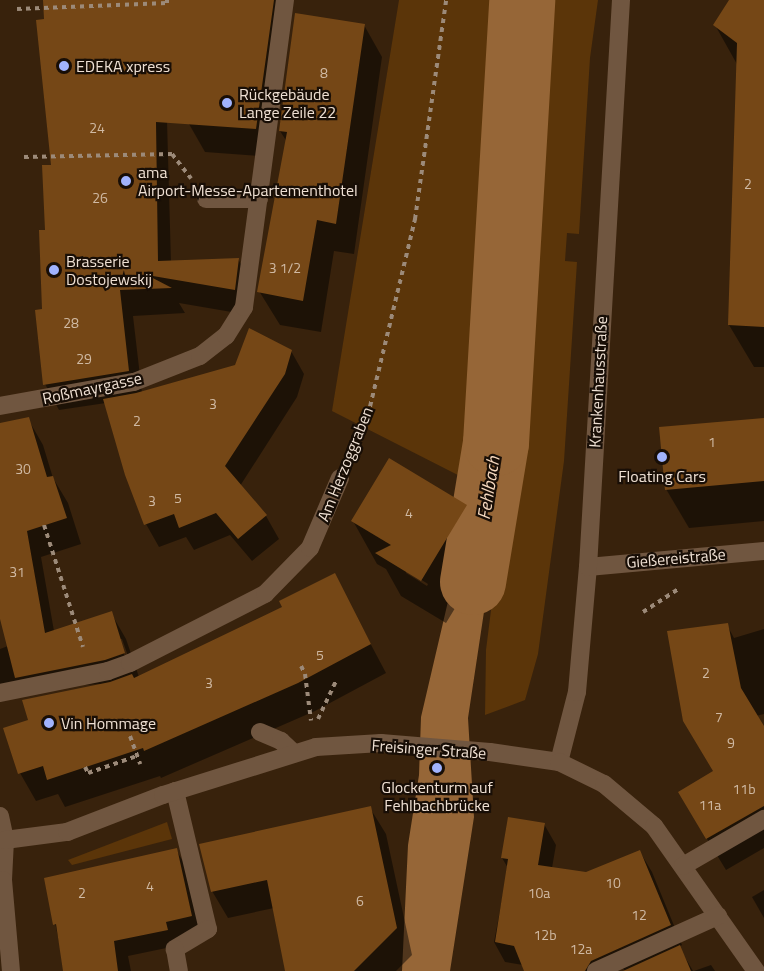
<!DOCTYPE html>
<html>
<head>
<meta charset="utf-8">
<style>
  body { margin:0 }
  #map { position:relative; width:764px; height:971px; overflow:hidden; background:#38220c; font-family:"Titillium Web",sans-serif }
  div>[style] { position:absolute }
  .green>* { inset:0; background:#5b3509 }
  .water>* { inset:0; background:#966637 }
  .shadow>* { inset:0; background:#0007 }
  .river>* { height:66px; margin:-33px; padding:0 33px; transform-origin:33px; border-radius:33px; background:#966637 }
  .building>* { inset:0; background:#754716 }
  .path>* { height:4px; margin-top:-2px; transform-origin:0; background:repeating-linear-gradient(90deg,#9c8a79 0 4.5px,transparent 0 9px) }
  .minor>* { height:18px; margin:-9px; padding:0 9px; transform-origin:9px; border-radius:9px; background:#705640 }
  .dots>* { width:16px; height:16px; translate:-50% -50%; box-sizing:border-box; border:3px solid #180e06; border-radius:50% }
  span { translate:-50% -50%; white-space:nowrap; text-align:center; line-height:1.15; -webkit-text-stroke:4.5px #180e06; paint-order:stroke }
  .number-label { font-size:14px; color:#d0baa4 }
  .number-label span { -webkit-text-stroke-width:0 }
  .poi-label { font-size:16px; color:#efe0d3 }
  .left { translate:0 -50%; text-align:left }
  .street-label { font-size:16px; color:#efe0d3 }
  .water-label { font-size:18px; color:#f7dac0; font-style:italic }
</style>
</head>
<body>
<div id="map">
  <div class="green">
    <i style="clip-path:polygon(399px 0,598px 0,590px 58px,579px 234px,567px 233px,565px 261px,577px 262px,564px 461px,538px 654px,525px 700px,485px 715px,486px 650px,505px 499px,332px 411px)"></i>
    <i style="clip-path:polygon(167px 822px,172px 839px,72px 865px,68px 860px)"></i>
  </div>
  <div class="water">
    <i style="clip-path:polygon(474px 490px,501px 499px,468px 718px,474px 817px,450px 971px,402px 971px,408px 845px,419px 775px,421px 717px)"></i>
  </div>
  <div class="shadow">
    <i style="clip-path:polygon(45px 0,154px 0,165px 49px,171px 262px,238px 259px,253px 285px,249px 315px,179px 303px,185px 313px,133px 316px,142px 393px,291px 351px,304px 374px,297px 397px,240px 486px,266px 516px,279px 539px,252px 561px,230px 535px,194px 550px,186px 537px,159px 547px,146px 524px,106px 403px,59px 410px,45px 384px,47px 231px,53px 166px)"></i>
    <i style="clip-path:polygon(198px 0,291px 0,272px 157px,205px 152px,189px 124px)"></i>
    <i style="clip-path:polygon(731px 0,764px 0,764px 367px,754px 367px,729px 325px,738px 66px,715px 25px)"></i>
    <i style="clip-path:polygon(364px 25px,382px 57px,354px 254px,334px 251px,321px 332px,280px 325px,259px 291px,287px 142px,280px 131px)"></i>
    <i style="clip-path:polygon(evenodd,28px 419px,43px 445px,53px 478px,68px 503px,81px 544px,41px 557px,54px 631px,111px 613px,126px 639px,139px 677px,284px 607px,334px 575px,386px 673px,315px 711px,161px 778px,160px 776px,65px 807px,58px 794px,36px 801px,20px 773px,121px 683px,0 689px,0 649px,8px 646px,0 597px,0 425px,28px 419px,119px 639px,122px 639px,129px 659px,126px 660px,119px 639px)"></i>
    <i style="clip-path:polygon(764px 420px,764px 521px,689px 528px,666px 489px)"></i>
    <i style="clip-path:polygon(evenodd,466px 506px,491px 549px,446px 623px,401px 596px,386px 569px,377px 564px,353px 521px,466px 506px,406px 570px,428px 584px,427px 586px,406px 573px,406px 570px)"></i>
    <i style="clip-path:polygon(727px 625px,734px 638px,764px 629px,764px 714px,756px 716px,764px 729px,764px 848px,726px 870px,698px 824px,714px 772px)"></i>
    <i style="clip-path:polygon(370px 808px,386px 834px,412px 955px,396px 971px,287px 971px,274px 908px,228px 918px,212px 891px)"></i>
    <i style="clip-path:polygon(544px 824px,556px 845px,552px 868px,586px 874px,640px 852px,652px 872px,682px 945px,679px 947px,693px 971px,625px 971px,622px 967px,613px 971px,525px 971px,523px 965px,505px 962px,494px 942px,508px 868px,502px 858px)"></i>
    <i style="clip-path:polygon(176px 850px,186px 866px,200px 933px,175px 938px,176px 946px,128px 956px,131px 971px,65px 971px,46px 879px)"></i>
    <i style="clip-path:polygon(764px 890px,764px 918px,752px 897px)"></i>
    <i style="clip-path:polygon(711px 965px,715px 971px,694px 971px)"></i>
  </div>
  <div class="river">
    <i style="left:473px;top:582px;width:141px;rotate:-80.6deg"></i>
    <i style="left:496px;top:443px;width:444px;rotate:-86.6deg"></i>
  </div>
  <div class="building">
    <i style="clip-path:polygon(43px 0,274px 0,256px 129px,156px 122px,158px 261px,239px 258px,235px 290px,147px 275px,172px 288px,120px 290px,129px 371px,43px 385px,35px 310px,42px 309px,39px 230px,45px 230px,42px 165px,51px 165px,36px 20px,44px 19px)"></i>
    <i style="clip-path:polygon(729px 0,764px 0,764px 327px,728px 325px,737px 43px,713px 25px)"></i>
    <i style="clip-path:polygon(295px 13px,365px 24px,336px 224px,317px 220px,303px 301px,257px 292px,287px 132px,279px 131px)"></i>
    <i style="clip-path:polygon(249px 328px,292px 350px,285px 374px,225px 466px,267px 515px,238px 539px,216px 513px,179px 528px,174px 514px,144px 525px,125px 475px,103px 399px,136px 393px,235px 365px)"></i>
    <i style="clip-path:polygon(29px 417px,47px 477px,53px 476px,67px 518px,27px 531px,45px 633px,112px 611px,125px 653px,105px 660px,15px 678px,0 619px,0 423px)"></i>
    <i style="clip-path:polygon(764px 418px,764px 481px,665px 490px,659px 427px)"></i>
    <i style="clip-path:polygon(389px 458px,467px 505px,421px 581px,375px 553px,391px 545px,351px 521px)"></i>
    <i style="clip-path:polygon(335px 573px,371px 644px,298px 683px,144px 751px,143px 748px,47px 780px,43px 766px,18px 774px,3px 728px,28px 720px,22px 700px,110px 682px,132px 674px,134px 678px,282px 607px,279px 601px)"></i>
    <i style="clip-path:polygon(728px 623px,741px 688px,764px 726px,764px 806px,706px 839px,678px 792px,713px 771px,683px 721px,667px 631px)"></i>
    <i style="clip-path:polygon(371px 806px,397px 928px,354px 971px,285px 971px,267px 880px,211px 892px,199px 844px)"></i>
    <i style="clip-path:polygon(508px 817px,545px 823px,538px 865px,586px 872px,640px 850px,671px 925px,591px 961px,585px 971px,524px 971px,514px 946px,495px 942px,508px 859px,501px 858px)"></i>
    <i style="clip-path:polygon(177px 848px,192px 916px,166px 922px,168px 930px,114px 941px,118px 971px,63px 971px,56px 924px,53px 925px,44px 878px)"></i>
    <i style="clip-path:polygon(680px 945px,691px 971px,623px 971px)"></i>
  </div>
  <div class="path">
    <i style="left:17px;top:9px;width:150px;rotate:-2.3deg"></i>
    <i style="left:167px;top:3px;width:3px;rotate:-90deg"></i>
    <i style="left:24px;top:157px;width:148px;rotate:-1.2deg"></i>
    <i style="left:172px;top:154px;width:31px;rotate:52deg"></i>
    <i style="left:351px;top:453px;width:42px;rotate:-65.9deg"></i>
    <i style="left:368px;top:415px;width:202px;rotate:-76.5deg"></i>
    <i style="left:415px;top:219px;width:221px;rotate:-81.9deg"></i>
    <i style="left:44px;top:525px;width:128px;rotate:72.3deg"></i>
    <i style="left:643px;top:612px;width:44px;rotate:-33deg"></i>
    <i style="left:301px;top:666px;width:9px;rotate:63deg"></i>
    <i style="left:305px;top:674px;width:47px;rotate:82.7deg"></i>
    <i style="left:318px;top:719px;width:42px;rotate:-64.7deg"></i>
    <i style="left:130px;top:736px;width:30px;rotate:70deg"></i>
    <i style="left:85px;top:767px;width:7px;rotate:63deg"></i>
    <i style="left:88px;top:773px;width:52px;rotate:-19.1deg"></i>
  </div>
  <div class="minor">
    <i style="left:206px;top:199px;width:53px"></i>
    <i style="left:0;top:406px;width:136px;rotate:-10.2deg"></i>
    <i style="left:134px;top:382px;width:71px;rotate:-21.5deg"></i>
    <i style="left:200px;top:356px;width:33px;rotate:-38deg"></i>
    <i style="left:226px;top:336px;width:34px;rotate:-58deg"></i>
    <i style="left:244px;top:307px;width:310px;rotate:-82.4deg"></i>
    <i style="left:588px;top:567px;width:177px;rotate:-5.2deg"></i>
    <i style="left:0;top:693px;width:110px;rotate:-11.5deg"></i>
    <i style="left:108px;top:671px;width:23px;rotate:-20deg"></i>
    <i style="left:130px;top:663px;width:152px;rotate:-27.1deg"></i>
    <i style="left:265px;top:594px;width:64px;rotate:-45.6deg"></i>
    <i style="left:310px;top:548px;width:76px;rotate:-66.8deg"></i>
    <i style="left:260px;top:732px;width:23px;rotate:23deg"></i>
    <i style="left:281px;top:741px;width:18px;rotate:43deg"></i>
    <i style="left:559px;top:762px;width:72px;rotate:-75.6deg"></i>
    <i style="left:577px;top:692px;width:125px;rotate:-85deg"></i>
    <i style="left:588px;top:567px;width:568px;rotate:-86.67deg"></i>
    <i style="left:175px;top:791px;width:142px;rotate:76.6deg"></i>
    <i style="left:208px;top:929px;width:39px;rotate:149deg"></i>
    <i style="left:175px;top:949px;width:22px;rotate:80deg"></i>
    <i style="left:0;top:816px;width:25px;rotate:78deg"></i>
    <i style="left:5px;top:840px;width:40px;rotate:92.9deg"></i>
    <i style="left:3px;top:880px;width:91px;rotate:85deg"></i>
    <i style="left:5px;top:840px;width:63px;rotate:-7.4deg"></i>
    <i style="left:67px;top:832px;width:103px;rotate:-21.1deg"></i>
    <i style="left:163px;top:795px;width:160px;rotate:-17.4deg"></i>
    <i style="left:316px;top:747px;width:65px;rotate:-3.5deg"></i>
    <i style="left:381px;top:743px;width:109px;rotate:4.7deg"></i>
    <i style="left:490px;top:752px;width:70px;rotate:8.2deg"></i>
    <i style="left:559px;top:762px;width:50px;rotate:26.1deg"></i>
    <i style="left:604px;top:784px;width:65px;rotate:40deg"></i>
    <i style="left:654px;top:826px;width:177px;rotate:54.9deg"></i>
    <i style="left:683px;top:866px;width:94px;rotate:-30.1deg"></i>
    <i style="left:596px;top:971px;width:134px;rotate:-24.3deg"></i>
  </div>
  <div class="dots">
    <i style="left:64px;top:66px;background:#a1b3fd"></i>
    <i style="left:227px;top:103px;background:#a1b3fd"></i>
    <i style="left:126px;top:181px;background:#a1b3fd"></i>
    <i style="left:54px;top:270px;background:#a1b3fd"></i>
    <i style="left:662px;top:457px;background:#a1b3fd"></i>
    <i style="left:49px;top:723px;background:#a1b3fd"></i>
    <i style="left:437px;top:768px;background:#a1b3fd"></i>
  </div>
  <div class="number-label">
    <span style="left:324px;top:73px">8</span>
    <span style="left:97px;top:128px">24</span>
    <span style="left:748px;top:184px">2</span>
    <span style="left:100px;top:198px">26</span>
    <span style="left:285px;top:268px">3 1/2</span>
    <span style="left:71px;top:323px">28</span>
    <span style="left:84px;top:359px">29</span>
    <span style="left:213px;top:404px">3</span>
    <span style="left:137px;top:421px">2</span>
    <span style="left:712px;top:442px">1</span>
    <span style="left:23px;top:469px">30</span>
    <span style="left:178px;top:498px">5</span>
    <span style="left:152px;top:501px">3</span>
    <span style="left:409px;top:513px">4</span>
    <span style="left:17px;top:572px">31</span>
    <span style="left:320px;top:655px">5</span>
    <span style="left:706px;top:673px">2</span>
    <span style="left:209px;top:683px">3</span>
    <span style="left:719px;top:717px">7</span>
    <span style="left:731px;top:743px">9</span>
    <span style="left:744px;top:789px">11b</span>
    <span style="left:710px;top:805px">11a</span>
    <span style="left:613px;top:883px">10</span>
    <span style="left:150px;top:886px">4</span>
    <span style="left:82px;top:893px">2</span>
    <span style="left:539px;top:893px">10a</span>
    <span style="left:360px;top:901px">6</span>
    <span style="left:639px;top:915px">12</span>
    <span style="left:545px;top:935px">12b</span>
    <span style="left:581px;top:949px">12a</span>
  </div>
  <div class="poi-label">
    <span class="left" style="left:76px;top:66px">EDEKA xpress</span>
    <span class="left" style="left:239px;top:103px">Rückgebäude<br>Lange Zeile 22</span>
    <span class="left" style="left:138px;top:181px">ama<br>Airport-Messe-Apartementhotel</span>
    <span class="left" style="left:66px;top:270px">Brasserie<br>Dostojewskij</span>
    <span style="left:662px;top:476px">Floating Cars</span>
    <span class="left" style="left:61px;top:723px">Vin Hommage</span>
    <span style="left:437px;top:796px">Glockenturm auf<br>Fehlbachbrücke</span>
  </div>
  <div class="street-label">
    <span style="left:598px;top:382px;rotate:-87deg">Krankenhausstraße</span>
    <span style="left:92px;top:388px;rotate:-12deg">Roßmayrgasse</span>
    <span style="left:345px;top:464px;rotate:-68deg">Am Herzoggraben</span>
    <span style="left:676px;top:558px;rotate:-5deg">Gießereistraße</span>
    <span style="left:429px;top:749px;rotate:4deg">Freisinger Straße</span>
  </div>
  <div class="water-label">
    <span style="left:489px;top:488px;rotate:-81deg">Fehlbach</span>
  </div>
</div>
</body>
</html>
